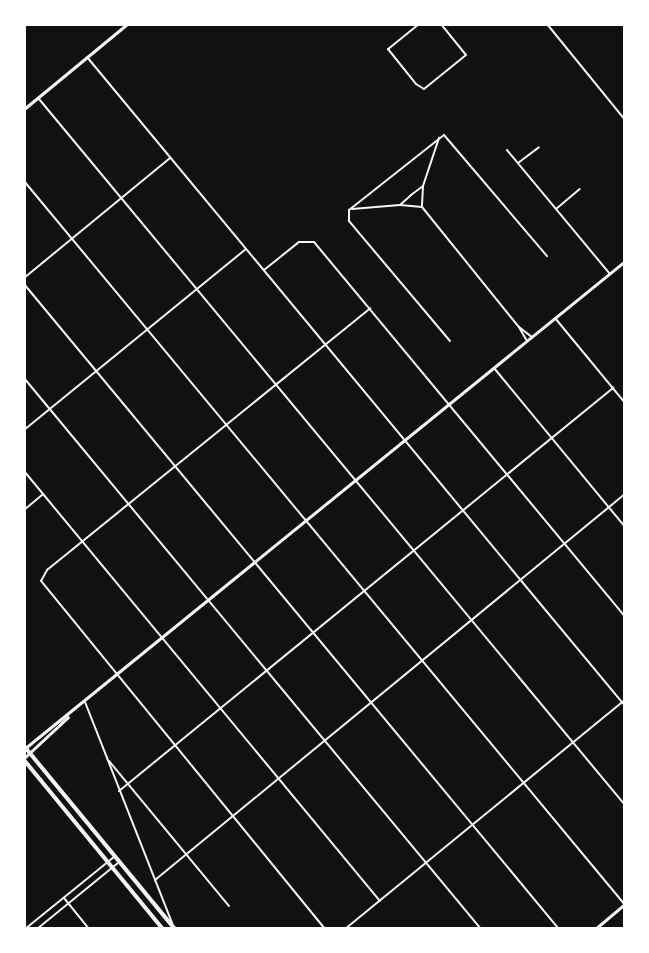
<!DOCTYPE html>
<html>
<head>
<meta charset="utf-8">
<style>
  body { margin:0 }
  #map { position:relative; width:649px; height:953px; overflow:hidden; background:#111; font-family:"Space Grotesk",sans-serif }
  div>[style] { position:absolute }
  .minor>* { height:2px; margin:-1px; padding:0 1px; transform-origin:1px; border-radius:1px; background:#f5f5f5 }
  .tertiary>* { height:3px; margin:-1.5px; padding:0 1.5px; transform-origin:1.5px; border-radius:1.5px; background:#f5f5f5 }
  .secondary>* { height:3px; margin:-1.5px; padding:0 1.5px; transform-origin:1.5px; border-radius:1.5px; background:#f5f5f5 }
  .primary>* { height:4px; margin:-2px; padding:0 2px; transform-origin:2px; border-radius:2px; background:#f5f5f5 }
  span { translate:-50% -50%; white-space:nowrap; text-align:center; line-height:1.15; -webkit-text-stroke:5px #fff; paint-order:stroke }
  .frame { position:absolute; inset:0; border:26px solid #fff; pointer-events:none }
</style>
</head>
<body>
<div id="map">
  <div class="minor">
    <i style="left:419px;top:24px;width:40px;rotate:141deg"></i>
    <i style="left:388px;top:49px;width:45px;rotate:51.3deg"></i>
    <i style="left:416px;top:84px;width:9px;rotate:32deg"></i>
    <i style="left:424px;top:89px;width:54px;rotate:-39deg"></i>
    <i style="left:466px;top:55px;width:40px;rotate:-129deg"></i>
    <i style="left:547px;top:24px;width:124px;rotate:50.9deg"></i>
    <i style="left:87px;top:57px;width:843px;rotate:50.34deg"></i>
    <i style="left:39px;top:99px;width:918px;rotate:50.31deg"></i>
    <i style="left:507px;top:150px;width:160px;rotate:50.3deg"></i>
    <i style="left:518px;top:163px;width:26px;rotate:-37deg"></i>
    <i style="left:24px;top:181px;width:941px;rotate:50.3deg"></i>
    <i style="left:423px;top:186px;width:21px;rotate:93deg"></i>
    <i style="left:422px;top:207px;width:22px;rotate:-175deg"></i>
    <i style="left:400px;top:205px;width:15px;rotate:-42deg"></i>
    <i style="left:411px;top:195px;width:15px;rotate:-37deg"></i>
    <i style="left:423px;top:186px;width:51px;rotate:-71.6deg"></i>
    <i style="left:422px;top:207px;width:154px;rotate:51.1deg"></i>
    <i style="left:352px;top:209px;width:48px;rotate:-4.8deg"></i>
    <i style="left:556px;top:209px;width:31px;rotate:-40deg"></i>
    <i style="left:264px;top:270px;width:45px;rotate:-38.7deg"></i>
    <i style="left:299px;top:242px;width:15px"></i>
    <i style="left:314px;top:242px;width:486px;rotate:50.3deg"></i>
    <i style="left:24px;top:278px;width:189px;rotate:-39.4deg"></i>
    <i style="left:24px;top:284px;width:838px;rotate:50.33deg"></i>
    <i style="left:555px;top:318px;width:110px;rotate:50.5deg"></i>
    <i style="left:450px;top:341px;width:157px;rotate:-130.1deg"></i>
    <i style="left:349px;top:221px;width:11px;rotate:-90deg"></i>
    <i style="left:349px;top:210px;width:121px;rotate:-38.3deg"></i>
    <i style="left:444px;top:135px;width:159px;rotate:49.6deg"></i>
    <i style="left:527px;top:341px;width:16px;rotate:-120deg"></i>
    <i style="left:519px;top:327px;width:16px;rotate:38deg"></i>
    <i style="left:494px;top:368px;width:206px;rotate:50.5deg"></i>
    <i style="left:24px;top:378px;width:716px;rotate:50.33deg"></i>
    <i style="left:24px;top:430px;width:286px;rotate:-39.2deg"></i>
    <i style="left:24px;top:471px;width:558px;rotate:50.38deg"></i>
    <i style="left:24px;top:510px;width:25px;rotate:-40deg"></i>
    <i style="left:85px;top:702px;width:238px;rotate:68.5deg"></i>
    <i style="left:109px;top:761px;width:188px;rotate:50.4deg"></i>
    <i style="left:119px;top:791px;width:638px;rotate:-39.21deg"></i>
    <i style="left:155px;top:880px;width:608px;rotate:-39.4deg"></i>
    <i style="left:64px;top:898px;width:40px;rotate:51deg"></i>
    <i style="left:25px;top:929px;width:116px;rotate:-39deg"></i>
    <i style="left:37px;top:929px;width:104px;rotate:-39.2deg"></i>
    <i style="left:325px;top:929px;width:449px;rotate:-129.2deg"></i>
    <i style="left:41px;top:581px;width:13px;rotate:-61deg"></i>
    <i style="left:47px;top:570px;width:416px;rotate:-39deg"></i>
    <i style="left:345px;top:929px;width:362px;rotate:-39.3deg"></i>
  </div>
  <div class="tertiary">
    <i style="left:24px;top:109px;width:134px;rotate:-39.5deg"></i>
    <i style="left:595px;top:929px;width:39px;rotate:-40deg"></i>
  </div>
  <div class="secondary">
    <i style="left:24px;top:749px;width:774px;rotate:-39.08deg"></i>
    <i style="left:24px;top:758px;width:60px;rotate:-43deg"></i>
  </div>
  <div class="primary">
    <i style="left:24px;top:746px;width:237px;rotate:50.5deg"></i>
    <i style="left:24px;top:760px;width:219px;rotate:50.6deg"></i>
  </div>
  <div class="frame"></div>
</div>
</body>
</html>
